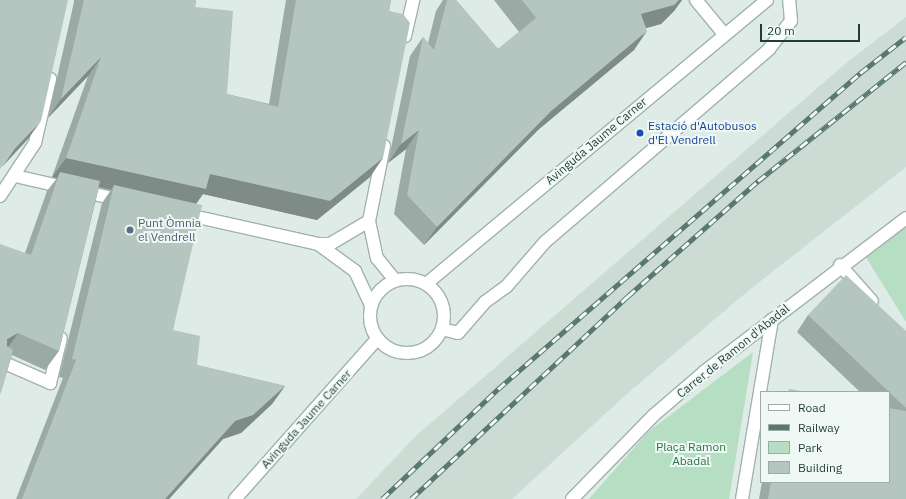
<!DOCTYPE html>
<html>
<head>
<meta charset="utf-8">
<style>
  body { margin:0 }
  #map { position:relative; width:906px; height:499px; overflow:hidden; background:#dfebe6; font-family:"IBM Plex Sans",sans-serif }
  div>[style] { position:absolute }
  .built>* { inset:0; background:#cddbd5 }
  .green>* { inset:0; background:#b6dec2 }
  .roads { filter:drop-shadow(1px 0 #a2b3ad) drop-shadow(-1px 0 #a2b3ad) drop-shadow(0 1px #a2b3ad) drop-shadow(0 -1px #a2b3ad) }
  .minor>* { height:12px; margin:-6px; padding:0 6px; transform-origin:6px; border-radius:6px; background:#fff }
  .minor>.ring { margin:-6px; padding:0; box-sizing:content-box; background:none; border:12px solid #fff; border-radius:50% }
  .rail>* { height:4.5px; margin-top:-2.25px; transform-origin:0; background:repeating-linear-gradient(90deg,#eff8f4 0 9px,#597870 0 18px); box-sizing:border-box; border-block:1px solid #597870 }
  .wall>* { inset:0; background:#9baaa4 }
  .shaded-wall>* { inset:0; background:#7e8b86 }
  .building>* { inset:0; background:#b4c6bf }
  .dots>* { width:11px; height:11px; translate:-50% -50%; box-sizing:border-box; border:2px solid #eff8f4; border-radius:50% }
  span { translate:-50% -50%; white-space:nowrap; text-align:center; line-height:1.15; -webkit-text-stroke:4px #eff8f4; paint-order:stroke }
  .transit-label { font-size:12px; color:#164399 }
  .left { translate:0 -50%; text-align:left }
  .street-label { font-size:12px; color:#1f3c35 }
  .service-label { font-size:12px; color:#4e5e75 }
  .park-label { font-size:12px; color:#277547 }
  .legend { position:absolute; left:760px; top:391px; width:130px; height:92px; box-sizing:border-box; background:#eff8f4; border:1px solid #9cada8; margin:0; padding:5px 7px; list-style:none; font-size:12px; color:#1f3c35 }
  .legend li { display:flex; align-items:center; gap:8px; height:20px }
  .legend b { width:20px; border:1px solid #9cada8 }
  .scale { position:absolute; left:760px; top:24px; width:100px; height:18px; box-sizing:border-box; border:2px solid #1f3c35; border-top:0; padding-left:5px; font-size:12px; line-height:14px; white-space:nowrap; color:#1f3c35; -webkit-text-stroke:3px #eff8f4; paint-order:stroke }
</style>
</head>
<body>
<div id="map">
  <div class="built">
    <i style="clip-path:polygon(906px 17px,906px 167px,748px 291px,629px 392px,512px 499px,356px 499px,417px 435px,845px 64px)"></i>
  </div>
  <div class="green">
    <i style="clip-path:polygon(906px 225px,906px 322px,864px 254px)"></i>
    <i style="clip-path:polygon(753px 352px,729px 499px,589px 499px,648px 432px)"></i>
  </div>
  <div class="roads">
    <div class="minor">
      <i style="left:696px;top:0;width:44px;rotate:50.5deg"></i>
      <i style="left:405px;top:36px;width:37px;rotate:-77deg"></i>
      <i style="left:384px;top:146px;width:76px;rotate:101.3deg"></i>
      <i style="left:369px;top:221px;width:38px;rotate:78deg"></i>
      <i style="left:377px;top:258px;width:28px;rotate:51deg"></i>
      <i style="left:15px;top:176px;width:109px;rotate:12.8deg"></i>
      <i style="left:0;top:196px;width:64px;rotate:-56.6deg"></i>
      <i style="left:35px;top:143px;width:66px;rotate:-76.8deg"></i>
      <i style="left:184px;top:214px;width:137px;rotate:12.6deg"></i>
      <i style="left:318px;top:244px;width:12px"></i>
      <i style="left:330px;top:244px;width:45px;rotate:-30.5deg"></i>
      <i style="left:318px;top:244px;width:46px;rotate:36.1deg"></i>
      <i style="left:355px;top:271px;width:38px;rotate:65deg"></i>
      <i style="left:840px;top:265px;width:48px;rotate:48.4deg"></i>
      <i class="ring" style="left:370px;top:279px;width:62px;height:62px"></i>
      <i style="left:426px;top:284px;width:444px;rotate:-39.8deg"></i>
      <i style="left:442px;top:329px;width:16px;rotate:14deg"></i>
      <i style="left:458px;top:333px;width:41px;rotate:-48.9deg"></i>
      <i style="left:485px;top:302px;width:26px;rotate:-36deg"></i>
      <i style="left:506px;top:287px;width:60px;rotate:-49.1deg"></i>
      <i style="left:545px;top:242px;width:296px;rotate:-40.7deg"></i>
      <i style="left:769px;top:49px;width:36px;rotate:-52deg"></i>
      <i style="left:791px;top:21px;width:21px;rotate:-95deg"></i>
      <i style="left:0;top:361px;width:55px;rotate:23.7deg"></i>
      <i style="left:50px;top:383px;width:46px;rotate:-76.3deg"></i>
      <i style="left:235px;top:499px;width:214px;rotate:-48.4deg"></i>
      <i style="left:572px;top:499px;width:117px;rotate:-45.7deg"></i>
      <i style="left:654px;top:415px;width:66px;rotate:-40.7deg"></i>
      <i style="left:704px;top:372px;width:254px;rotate:-37.3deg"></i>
      <i style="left:742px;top:499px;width:182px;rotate:-80.5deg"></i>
    </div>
  </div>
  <div class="rail">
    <i style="left:382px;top:499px;width:160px;rotate:-43.5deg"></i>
    <i style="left:498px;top:389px;width:481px;rotate:-41.1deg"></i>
    <i style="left:860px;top:73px;width:58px;rotate:-38deg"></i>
    <i style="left:411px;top:499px;width:297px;rotate:-43.1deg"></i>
    <i style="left:628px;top:296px;width:174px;rotate:-41.5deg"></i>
    <i style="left:758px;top:181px;width:190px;rotate:-38.8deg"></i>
  </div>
  <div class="wall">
    <i style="clip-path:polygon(74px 0,196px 0,195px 7px,227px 94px,269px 104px,286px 0,391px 0,389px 11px,370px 177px,317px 220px,203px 194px,196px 204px,173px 330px,197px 365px,285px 386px,272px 404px,241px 433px,223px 439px,169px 499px,16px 499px,63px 378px,59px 377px,102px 203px,111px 190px,99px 187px,59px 351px,45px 370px,12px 355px,0 395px,25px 253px,47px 191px,57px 178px,52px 177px,88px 76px,48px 118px,74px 2px)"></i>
    <i style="clip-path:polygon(443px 0,456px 0,498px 49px,519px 32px,494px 0,682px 0,674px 11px,661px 24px,646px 28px,634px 50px,538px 130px,424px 245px,394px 214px,406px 149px,388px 163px,410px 56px,423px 37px,428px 43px,436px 11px)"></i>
    <i style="clip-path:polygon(808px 315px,906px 331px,906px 499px,759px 499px,762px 482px,889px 482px,889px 392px,860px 392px,797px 332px)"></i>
  </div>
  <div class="shaded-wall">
    <i style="clip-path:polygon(679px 0,682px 0,674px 11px,661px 24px,628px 33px,641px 14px)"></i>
    <i style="clip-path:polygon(647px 31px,634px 50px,538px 130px,424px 245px,437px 227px,551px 111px)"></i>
    <i style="clip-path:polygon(101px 57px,88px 76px,48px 118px,61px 99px)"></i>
    <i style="clip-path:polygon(41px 121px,28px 139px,2px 167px,15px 148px)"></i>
    <i style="clip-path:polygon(419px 130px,406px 149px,388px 163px,401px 144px)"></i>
    <i style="clip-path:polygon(66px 158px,210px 174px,383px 158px,370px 177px,317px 220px,203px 194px,193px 208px,114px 185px,111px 190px,58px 178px,60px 172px,57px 178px,52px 177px)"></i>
    <i style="clip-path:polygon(18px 333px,5px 352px,7px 339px)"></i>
    <i style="clip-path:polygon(285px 386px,272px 404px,241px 433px,223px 439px,169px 499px,165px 499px,235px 421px)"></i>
  </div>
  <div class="building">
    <i style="clip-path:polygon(0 0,68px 0,41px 121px,15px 148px,0 169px)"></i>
    <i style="clip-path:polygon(84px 0,196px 0,195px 7px,233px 11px,227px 94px,278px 107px,296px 0,391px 0,389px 11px,403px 14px,410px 23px,383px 158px,330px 201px,210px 174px,206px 189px,66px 158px,101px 57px,61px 99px)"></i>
    <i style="clip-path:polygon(447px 0,456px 0,498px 49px,536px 18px,522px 0,679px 0,674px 5px,641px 14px,647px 31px,551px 111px,437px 227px,407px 195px,419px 130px,401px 144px,423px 37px,434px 50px)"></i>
    <i style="clip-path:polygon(60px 172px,100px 181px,59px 351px,18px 333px,7px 339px,7px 346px,13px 350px,0 395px,0 244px,31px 255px)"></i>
    <i style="clip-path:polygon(114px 185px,202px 205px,173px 330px,200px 336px,197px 365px,285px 386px,253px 415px,235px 421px,165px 499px,22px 499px,76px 360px,72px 359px)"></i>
    <i style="clip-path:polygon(846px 275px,906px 331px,906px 408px,808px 315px)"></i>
    <i style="clip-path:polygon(789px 389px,807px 392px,788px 392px)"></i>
    <i style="clip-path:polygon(889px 408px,906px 411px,906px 499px,768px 499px,771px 482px,889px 482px)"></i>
  </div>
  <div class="dots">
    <i style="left:640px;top:133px;background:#1a4fb4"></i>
    <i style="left:130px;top:230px;background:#5c6f8a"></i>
  </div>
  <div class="transit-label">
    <span class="left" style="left:648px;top:133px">Estació d'Autobusos<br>d'El Vendrell</span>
  </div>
  <div class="street-label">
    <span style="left:596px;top:141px;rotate:-40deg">Avinguda Jaume Carner</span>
    <span style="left:733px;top:351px;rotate:-39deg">Carrer de Ramon d'Abadal</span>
    <span style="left:306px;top:419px;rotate:-48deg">Avinguda Jaume Carner</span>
  </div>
  <div class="service-label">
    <span class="left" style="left:138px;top:230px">Punt Òmnia<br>el Vendrell</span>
  </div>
  <div class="park-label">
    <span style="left:691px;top:454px">Plaça Ramon<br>Abadal</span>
  </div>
  <ul class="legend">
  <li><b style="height:5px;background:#fff"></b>Road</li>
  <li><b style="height:5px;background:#597870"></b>Railway</li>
  <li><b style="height:11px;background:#b6dec2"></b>Park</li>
  <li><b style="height:11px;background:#b4c6bf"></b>Building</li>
  </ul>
  <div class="scale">20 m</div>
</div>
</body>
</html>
